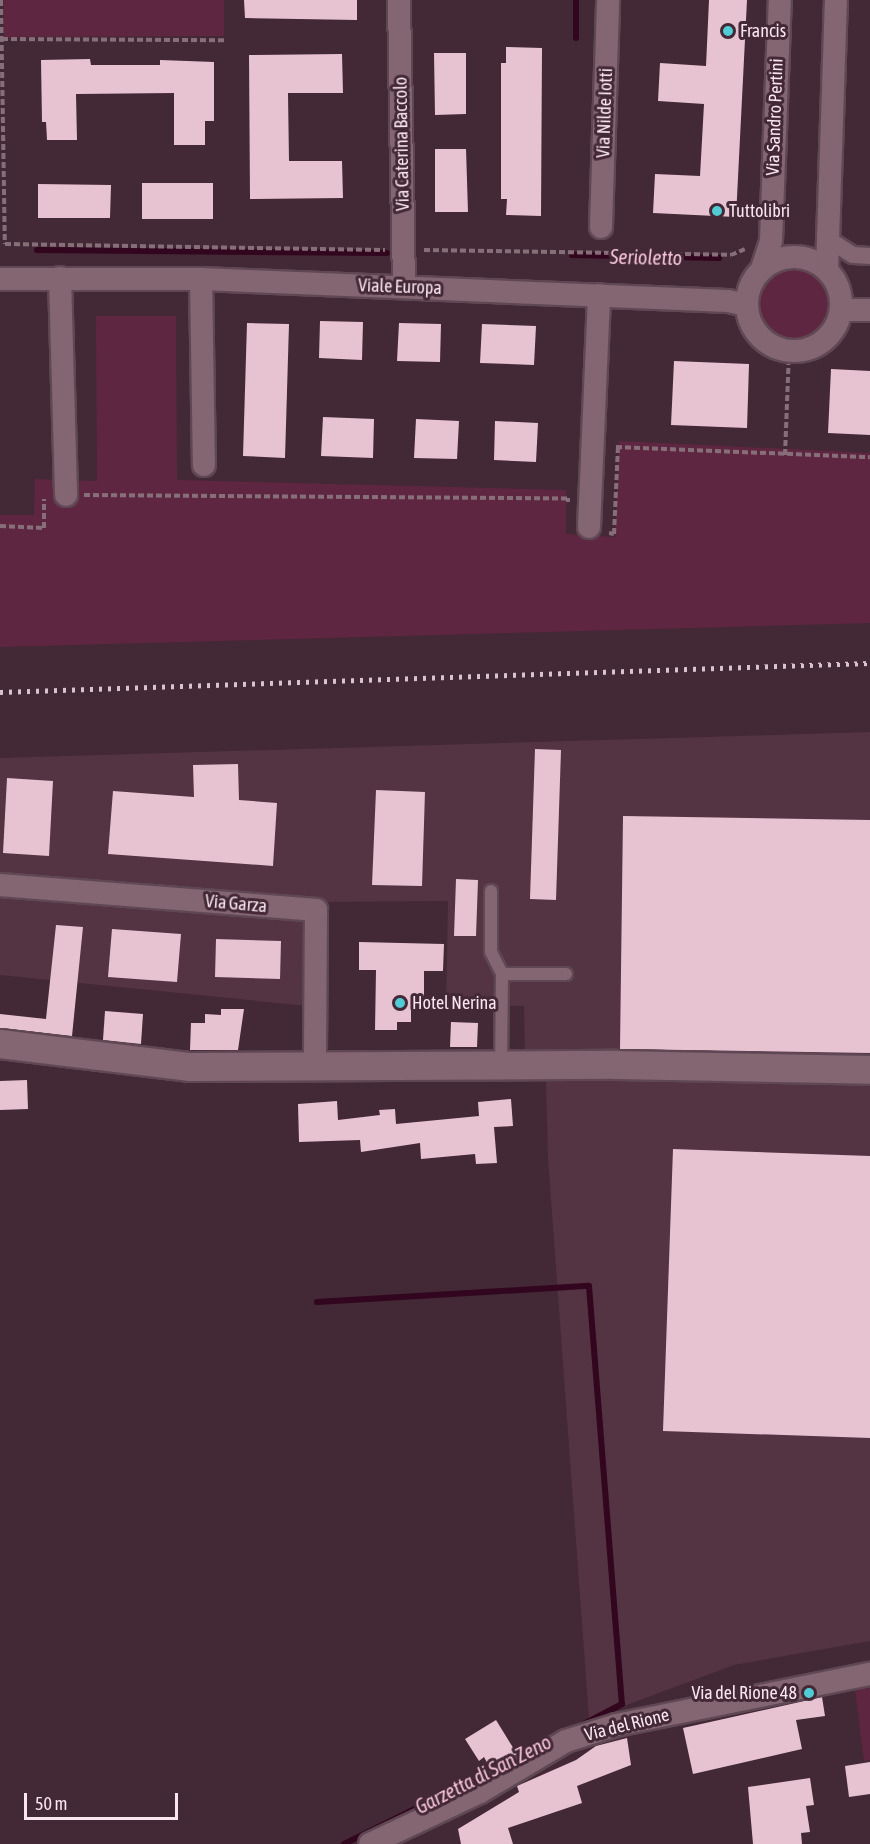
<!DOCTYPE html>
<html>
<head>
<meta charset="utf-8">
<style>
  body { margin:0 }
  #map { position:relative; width:870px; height:1844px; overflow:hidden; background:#432835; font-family:"Asap Condensed",sans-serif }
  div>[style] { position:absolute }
  .built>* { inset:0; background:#543342 }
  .green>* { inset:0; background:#5f2642 }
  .round { border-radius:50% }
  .stream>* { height:6px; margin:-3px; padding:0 3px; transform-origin:3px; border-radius:3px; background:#32061e }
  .building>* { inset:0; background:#e7c3d2 }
  .path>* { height:4px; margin-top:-2px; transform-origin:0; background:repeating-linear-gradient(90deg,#876f7a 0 6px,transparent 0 9px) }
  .roads { filter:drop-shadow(2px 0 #5f4853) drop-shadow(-2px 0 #5f4853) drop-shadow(0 2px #5f4853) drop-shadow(0 -2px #5f4853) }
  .service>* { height:12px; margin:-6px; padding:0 6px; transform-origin:6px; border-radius:6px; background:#846572 }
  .pedestrian>* { height:16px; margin:-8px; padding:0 8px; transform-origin:8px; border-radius:8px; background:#846572 }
  .minor>* { height:22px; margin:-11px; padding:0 11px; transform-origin:11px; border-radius:11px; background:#846572 }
  .minor>.ring { margin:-11px; padding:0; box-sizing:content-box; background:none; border:22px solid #846572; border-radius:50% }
  .tertiary>* { height:28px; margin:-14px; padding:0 14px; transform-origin:14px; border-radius:14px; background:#846572 }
  .rail>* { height:4.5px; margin-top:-2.25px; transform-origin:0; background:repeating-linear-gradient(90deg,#d9c4cd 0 3px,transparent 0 9px) }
  .dots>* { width:16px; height:16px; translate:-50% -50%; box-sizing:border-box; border:3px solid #432835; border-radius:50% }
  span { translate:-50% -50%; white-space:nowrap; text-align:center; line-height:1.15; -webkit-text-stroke:6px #432835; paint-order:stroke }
  .poi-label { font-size:18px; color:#f9e6ee }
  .left { translate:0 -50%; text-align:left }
  .right { translate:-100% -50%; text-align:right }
  .street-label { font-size:18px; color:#f9e6ee }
  .water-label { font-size:20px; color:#f5c3d8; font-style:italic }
  .scale { position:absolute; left:24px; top:1793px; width:154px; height:27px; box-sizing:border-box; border:3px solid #f9e6ee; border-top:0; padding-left:8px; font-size:18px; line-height:21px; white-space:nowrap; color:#f9e6ee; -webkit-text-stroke:4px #432835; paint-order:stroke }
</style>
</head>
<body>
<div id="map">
  <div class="built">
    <i style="clip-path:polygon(870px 732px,870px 1055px,620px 1051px,525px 1057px,524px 1006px,446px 1005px,448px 901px,317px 902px,307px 1006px,0 975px,0 758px)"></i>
    <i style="clip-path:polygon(586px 1074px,870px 1082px,870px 1641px,734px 1665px,589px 1719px,548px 1159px,546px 1081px)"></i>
  </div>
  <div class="green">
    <i style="clip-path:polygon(4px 0,224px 0,224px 36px,4px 37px)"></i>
    <i class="round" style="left:754px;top:264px;width:80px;height:80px"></i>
    <i style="clip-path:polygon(96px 316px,176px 316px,177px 480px,566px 490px,566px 534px,615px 537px,619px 441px,870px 453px,870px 623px,0 647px,0 515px,34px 515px,35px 479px,97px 481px)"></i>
    <i style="clip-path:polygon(870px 1688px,870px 1760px,864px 1761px,855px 1690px)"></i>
  </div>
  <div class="stream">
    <i style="left:576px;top:38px;width:38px;rotate:-90deg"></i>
    <i style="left:37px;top:250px;width:350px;rotate:0.5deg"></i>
    <i style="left:572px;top:255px;width:147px;rotate:1.2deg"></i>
    <i style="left:317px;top:1302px;width:272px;rotate:-3.4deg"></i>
    <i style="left:589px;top:1286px;width:419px;rotate:85.5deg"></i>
    <i style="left:622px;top:1704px;width:47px;rotate:152.4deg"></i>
    <i style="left:344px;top:1844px;width:176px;rotate:-26.3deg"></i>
  </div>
  <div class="building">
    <i style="clip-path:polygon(244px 0,357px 0,357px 20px,245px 18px)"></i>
    <i style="clip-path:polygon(709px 0,747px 0,736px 217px,653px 213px,655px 174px,700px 176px,704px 104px,658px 101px,660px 63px,706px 66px)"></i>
    <i style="clip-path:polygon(506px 47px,542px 48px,541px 216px,506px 215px,507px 199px,501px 199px,501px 63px,506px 63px)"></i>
    <i style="clip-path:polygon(434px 53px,466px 53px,466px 114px,435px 115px)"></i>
    <i style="clip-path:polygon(342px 54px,343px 93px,288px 93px,289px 161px,342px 161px,343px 198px,250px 199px,249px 55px)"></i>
    <i style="clip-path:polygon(90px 59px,91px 65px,160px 65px,160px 60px,214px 62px,214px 121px,205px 121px,205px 145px,174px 145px,174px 93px,76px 94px,77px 140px,47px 140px,46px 122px,42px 122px,41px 60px)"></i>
    <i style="clip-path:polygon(435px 149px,466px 149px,468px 212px,435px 212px)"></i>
    <i style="clip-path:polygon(142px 183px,213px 183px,213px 219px,142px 219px)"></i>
    <i style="clip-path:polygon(38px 184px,111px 185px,110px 218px,38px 218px)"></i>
    <i style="clip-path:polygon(320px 321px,363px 322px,362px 360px,319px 358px)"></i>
    <i style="clip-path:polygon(247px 323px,289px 324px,285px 458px,243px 456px)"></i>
    <i style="clip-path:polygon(399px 323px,441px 324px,440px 362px,397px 361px)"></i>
    <i style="clip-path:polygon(482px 324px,536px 326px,534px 365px,480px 363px)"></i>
    <i style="clip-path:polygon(674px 361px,749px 364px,747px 428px,671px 425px)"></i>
    <i style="clip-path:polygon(831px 369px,870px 371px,870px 435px,828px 433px)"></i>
    <i style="clip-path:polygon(323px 417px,374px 419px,373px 458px,321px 456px)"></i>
    <i style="clip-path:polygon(416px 419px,459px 421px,457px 459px,414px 458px)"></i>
    <i style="clip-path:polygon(495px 421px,538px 423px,536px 462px,494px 460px)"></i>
    <i style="clip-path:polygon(535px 749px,561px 750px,556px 900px,530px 899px)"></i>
    <i style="clip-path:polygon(238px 764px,239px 800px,277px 803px,273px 866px,108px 854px,113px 791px,194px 797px,193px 765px)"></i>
    <i style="clip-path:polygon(7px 778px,53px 781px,49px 856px,3px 853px)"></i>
    <i style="clip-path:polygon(376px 790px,425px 792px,422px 886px,372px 885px)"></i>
    <i style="clip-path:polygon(623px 816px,870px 820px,870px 1053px,620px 1049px)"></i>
    <i style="clip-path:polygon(456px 879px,478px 880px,476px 936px,454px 936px)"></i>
    <i style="clip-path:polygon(56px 925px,83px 927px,72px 1036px,0 1028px,0 1014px,46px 1019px)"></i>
    <i style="clip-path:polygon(112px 929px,181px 934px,177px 982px,108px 977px)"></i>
    <i style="clip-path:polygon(216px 939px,281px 941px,280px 979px,215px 977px)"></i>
    <i style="clip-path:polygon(359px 942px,444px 944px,443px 971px,424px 971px,424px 1001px,411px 1001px,411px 1022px,397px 1022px,397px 1030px,375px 1030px,376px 970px,359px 970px)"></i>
    <i style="clip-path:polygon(221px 1009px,244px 1009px,238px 1050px,190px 1050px,191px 1023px,205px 1023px,205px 1014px,221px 1015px)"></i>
    <i style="clip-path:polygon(105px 1011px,143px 1014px,141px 1044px,103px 1040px)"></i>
    <i style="clip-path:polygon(451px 1022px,478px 1023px,477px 1047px,450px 1047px)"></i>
    <i style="clip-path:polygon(27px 1080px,28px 1109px,0 1110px,0 1081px)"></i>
    <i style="clip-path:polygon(511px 1099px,513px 1126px,494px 1127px,497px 1163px,476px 1164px,475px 1154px,421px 1159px,420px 1143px,361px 1152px,360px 1140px,299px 1142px,298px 1104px,337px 1101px,338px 1120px,380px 1115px,379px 1110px,395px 1109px,396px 1124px,479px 1116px,478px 1102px)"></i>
    <i style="clip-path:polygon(673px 1149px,870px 1156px,870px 1438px,663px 1431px)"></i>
    <i style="clip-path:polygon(822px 1697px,825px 1716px,796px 1720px,802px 1749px,693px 1774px,683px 1728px)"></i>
    <i style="clip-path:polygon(496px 1720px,517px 1754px,491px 1770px,484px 1757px,479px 1761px,465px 1739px)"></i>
    <i style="clip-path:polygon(627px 1738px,631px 1765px,577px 1786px,582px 1803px,508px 1828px,513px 1844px,461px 1844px,458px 1829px,519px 1792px,517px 1786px,576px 1760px,596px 1746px)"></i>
    <i style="clip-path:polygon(870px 1762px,870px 1794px,849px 1797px,845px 1766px)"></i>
    <i style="clip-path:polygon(810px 1778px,814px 1805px,806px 1806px,810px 1832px,801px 1833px,802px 1844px,753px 1844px,748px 1787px)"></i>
  </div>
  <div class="path">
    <i style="left:1px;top:0;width:244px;rotate:89.1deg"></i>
    <i style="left:5px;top:244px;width:380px;rotate:0.9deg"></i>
    <i style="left:2px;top:39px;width:223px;rotate:0.3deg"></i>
    <i style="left:424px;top:250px;width:307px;rotate:0.9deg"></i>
    <i style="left:731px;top:255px;width:15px;rotate:-23deg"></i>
    <i style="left:616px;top:447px;width:254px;rotate:2.3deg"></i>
    <i style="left:785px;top:455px;width:104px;rotate:-87.8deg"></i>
    <i style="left:84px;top:495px;width:484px;rotate:0.4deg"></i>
    <i style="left:568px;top:498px;width:4px;rotate:90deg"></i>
    <i style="left:0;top:526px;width:44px;rotate:2.6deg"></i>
    <i style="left:44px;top:528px;width:29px;rotate:-90deg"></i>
    <i style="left:609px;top:533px;width:5px;rotate:11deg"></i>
    <i style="left:614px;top:534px;width:87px;rotate:-87.4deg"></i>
  </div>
  <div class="roads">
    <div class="service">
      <i style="left:491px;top:891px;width:61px;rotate:90deg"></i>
      <i style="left:491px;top:952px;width:25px;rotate:63deg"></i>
      <i style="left:502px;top:974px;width:91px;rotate:90.6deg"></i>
      <i style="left:502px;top:974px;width:64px"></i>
    </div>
    <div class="pedestrian">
      <i style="left:825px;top:237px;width:33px;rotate:33deg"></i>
      <i style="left:853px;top:255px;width:17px;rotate:3deg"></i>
    </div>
    <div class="minor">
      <i style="left:399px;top:0;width:287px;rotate:89deg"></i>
      <i style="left:601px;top:227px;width:227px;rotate:-88.2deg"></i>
      <i class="ring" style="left:747px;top:257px;width:72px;height:72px"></i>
      <i style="left:762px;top:269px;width:29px;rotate:-72deg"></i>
      <i style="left:771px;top:241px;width:241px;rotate:-87.9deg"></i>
      <i style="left:827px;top:270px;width:270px;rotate:-88.1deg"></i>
      <i style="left:60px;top:278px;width:217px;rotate:88.4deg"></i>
      <i style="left:0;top:279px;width:201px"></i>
      <i style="left:201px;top:279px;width:527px;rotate:2.39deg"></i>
      <i style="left:728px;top:301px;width:19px;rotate:12deg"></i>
      <i style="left:201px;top:279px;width:186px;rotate:89.1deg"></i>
      <i style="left:841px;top:310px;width:29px"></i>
      <i style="left:589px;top:527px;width:232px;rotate:-87.5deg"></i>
      <i style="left:0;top:885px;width:317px;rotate:4.5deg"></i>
      <i style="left:316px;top:910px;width:158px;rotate:90.4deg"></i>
      <i style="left:370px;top:1844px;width:122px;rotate:-25.3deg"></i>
      <i style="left:480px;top:1792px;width:100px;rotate:-30.7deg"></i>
      <i style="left:566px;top:1741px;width:52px;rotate:-17.7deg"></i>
      <i style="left:616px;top:1725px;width:259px;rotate:-11.4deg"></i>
    </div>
    <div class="tertiary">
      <i style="left:0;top:1044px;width:192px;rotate:6.9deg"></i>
      <i style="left:191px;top:1067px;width:425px;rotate:-0.3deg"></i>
      <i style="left:616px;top:1065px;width:254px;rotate:1.1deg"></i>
    </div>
  </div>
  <div class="rail">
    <i style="left:0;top:692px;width:870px;rotate:-1.91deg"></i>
  </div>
  <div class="dots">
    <i style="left:728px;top:31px;background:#51ccd4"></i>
    <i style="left:717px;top:211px;background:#51ccd4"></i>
    <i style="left:400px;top:1003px;background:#51ccd4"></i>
    <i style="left:809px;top:1693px;background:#51ccd4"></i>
  </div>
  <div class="poi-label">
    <span class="left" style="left:740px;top:31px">Francis</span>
    <span class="left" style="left:729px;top:211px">Tuttolibri</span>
    <span class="left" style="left:412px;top:1003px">Hotel Nerina</span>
    <span class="right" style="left:797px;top:1693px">Via del Rione 48</span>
  </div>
  <div class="street-label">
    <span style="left:605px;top:113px;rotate:-88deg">Via Nilde Iotti</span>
    <span style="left:775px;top:117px;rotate:-88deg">Via Sandro Pertini</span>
    <span style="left:402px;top:144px;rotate:-91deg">Via Caterina Baccolo</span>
    <span style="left:400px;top:287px;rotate:2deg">Viale Europa</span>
    <span style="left:236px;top:904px;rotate:5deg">Via Garza</span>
    <span style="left:627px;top:1725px;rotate:-14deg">Via del Rione</span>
  </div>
  <div class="water-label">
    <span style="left:646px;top:257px;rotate:1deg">Serioletto</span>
    <span style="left:483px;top:1774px;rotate:-27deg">Garzetta di San Zeno</span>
  </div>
  <div class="scale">50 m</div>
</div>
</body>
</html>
